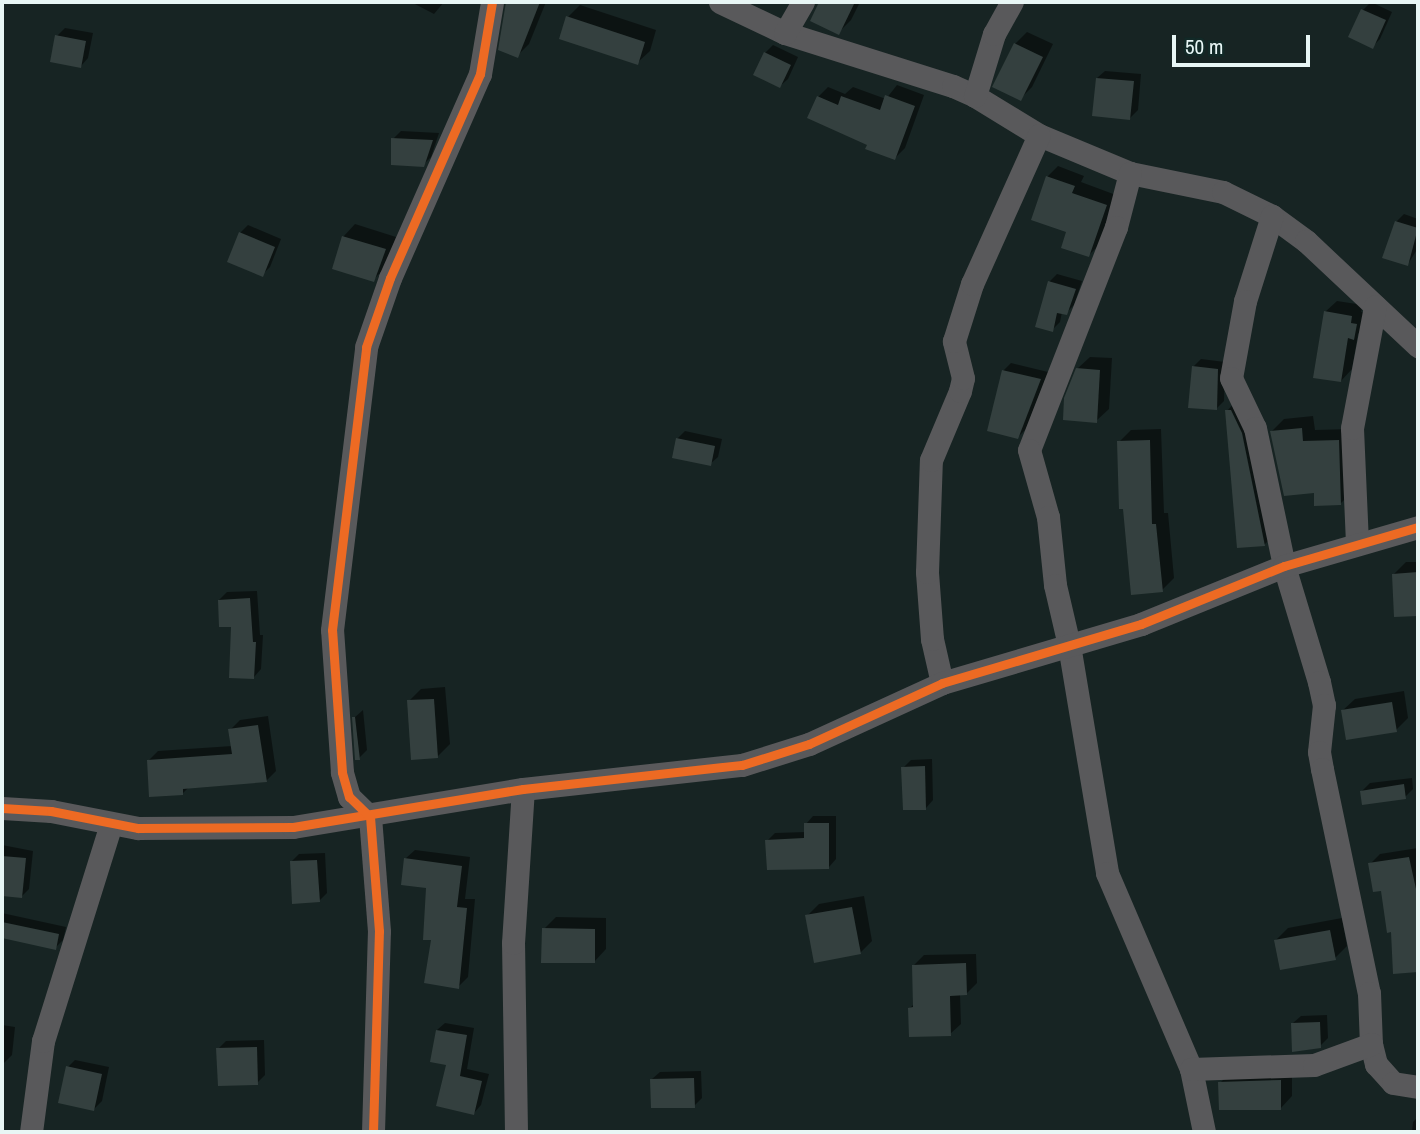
<!DOCTYPE html>
<html>
<head>
<meta charset="utf-8">
<style>
  body { margin:0 }
  #map { position:relative; width:1420px; height:1134px; overflow:hidden; background:#172423; font-family:"Archivo Narrow",sans-serif }
  div>[style] { position:absolute }
  .shadow>* { inset:0; background:#0007 }
  .building>* { inset:0; background:#34403f }
  .minor>* { height:23px; margin:-11.5px; padding:0 11.5px; transform-origin:11.5px; border-radius:11.5px; background:#59595b }
  .cycleway>* { height:9px; margin:-4.5px; padding:0 4.5px; transform-origin:4.5px; border-radius:4.5px; background:#ed6a23 }
  span { translate:-50% -50%; white-space:nowrap; text-align:center; line-height:1.15; -webkit-text-stroke:7px #122927; paint-order:stroke }
  .frame { position:absolute; inset:0; border:4px solid #e8f6f5; pointer-events:none }
  .scale { position:absolute; left:1172px; top:35px; width:138px; height:32px; box-sizing:border-box; border:4px solid #e8f6f5; border-top:0; padding-left:9px; font-size:21px; line-height:24px; white-space:nowrap; color:#e8f6f5; -webkit-text-stroke:5px #122927; paint-order:stroke }
</style>
</head>
<body>
<div id="map">
  <div class="shadow">
    <i style="clip-path:polygon(411px 2px,444px 2px,434px 14px)"></i>
    <i style="clip-path:polygon(508px 2px,546px 2px,529px 44px,517px 56px,500px 49px)"></i>
    <i style="clip-path:polygon(821px 2px,860px 2px,851px 20px,839px 32px,812px 20px)"></i>
    <i style="clip-path:polygon(1371px 2px,1392px 12px,1380px 39px,1372px 47px,1363px 10px)"></i>
    <i style="clip-path:polygon(580px 5px,656px 30px,650px 51px,637px 63px,568px 17px)"></i>
    <i style="clip-path:polygon(65px 28px,93px 33px,88px 58px,81px 66px,57px 36px)"></i>
    <i style="clip-path:polygon(1027px 32px,1053px 44px,1032px 87px,1020px 99px,995px 86px,1015px 44px)"></i>
    <i style="clip-path:polygon(773px 45px,798px 57px,788px 79px,780px 86px,765px 53px)"></i>
    <i style="clip-path:polygon(1105px 71px,1141px 74px,1138px 110px,1130px 118px,1097px 78px)"></i>
    <i style="clip-path:polygon(897px 85px,924px 95px,905px 148px,895px 158px,869px 144px,818px 97px,828px 87px,845px 94px,853px 87px,886px 99px)"></i>
    <i style="clip-path:polygon(401px 131px,439px 133px,431px 157px,423px 165px,393px 139px)"></i>
    <i style="clip-path:polygon(1058px 166px,1084px 176px,1081px 182px,1116px 195px,1099px 245px,1089px 255px,1068px 231px,1033px 219px,1048px 176px)"></i>
    <i style="clip-path:polygon(1404px 214px,1418px 219px,1418px 248px,1408px 264px,1396px 222px)"></i>
    <i style="clip-path:polygon(355px 224px,396px 237px,385px 268px,373px 280px,343px 237px)"></i>
    <i style="clip-path:polygon(248px 225px,281px 239px,270px 267px,262px 275px,240px 233px)"></i>
    <i style="clip-path:polygon(1057px 274px,1082px 281px,1074px 305px,1066px 313px,1062px 312px,1060px 322px,1052px 330px,1050px 281px)"></i>
    <i style="clip-path:polygon(1337px 301px,1363px 305px,1361px 312px,1368px 313px,1365px 326px,1358px 334px,1352px 369px,1341px 381px,1325px 312px)"></i>
    <i style="clip-path:polygon(1090px 357px,1112px 358px,1109px 409px,1096px 421px,1077px 369px)"></i>
    <i style="clip-path:polygon(1201px 359px,1225px 362px,1224px 401px,1216px 409px,1193px 367px)"></i>
    <i style="clip-path:polygon(1011px 363px,1048px 372px,1026px 429px,1018px 437px,1003px 371px)"></i>
    <i style="clip-path:polygon(1236px 401px,1275px 534px,1265px 544px,1238px 546px,1227px 411px)"></i>
    <i style="clip-path:polygon(1313px 416px,1315px 430px,1350px 429px,1353px 491px,1341px 503px,1315px 491px,1272px 431px,1284px 419px)"></i>
    <i style="clip-path:polygon(1161px 429px,1164px 513px,1168px 513px,1174px 578px,1162px 590px,1119px 442px,1131px 430px)"></i>
    <i style="clip-path:polygon(685px 431px,722px 439px,718px 457px,710px 464px,677px 439px)"></i>
    <i style="clip-path:polygon(1406px 562px,1418px 562px,1418px 614px,1396px 615px,1394px 574px)"></i>
    <i style="clip-path:polygon(257px 591px,260px 635px,263px 635px,261px 669px,254px 677px,219px 600px,227px 592px)"></i>
    <i style="clip-path:polygon(445px 687px,450px 744px,438px 756px,409px 701px,421px 689px)"></i>
    <i style="clip-path:polygon(1404px 691px,1408px 718px,1396px 730px,1342px 711px,1355px 699px)"></i>
    <i style="clip-path:polygon(363px 710px,367px 750px,359px 758px,354px 718px)"></i>
    <i style="clip-path:polygon(268px 716px,276px 771px,266px 781px,189px 787px,183px 793px,148px 761px,158px 751px,232px 746px,230px 730px,240px 720px)"></i>
    <i style="clip-path:polygon(932px 759px,933px 800px,926px 808px,903px 768px,911px 760px)"></i>
    <i style="clip-path:polygon(1412px 778px,1413px 789px,1405px 797px,1362px 791px,1370px 783px)"></i>
    <i style="clip-path:polygon(813px 816px,836px 816px,836px 859px,829px 867px,767px 841px,775px 833px,806px 832px,806px 824px)"></i>
    <i style="clip-path:polygon(2px 845px,33px 851px,29px 889px,22px 896px,2px 894px)"></i>
    <i style="clip-path:polygon(1418px 848px,1418px 970px,1395px 972px,1392px 930px,1383px 889px,1370px 864px,1380px 854px)"></i>
    <i style="clip-path:polygon(415px 850px,470px 857px,465px 899px,475px 899px,468px 977px,458px 987px,433px 938px,427px 887px,405px 859px)"></i>
    <i style="clip-path:polygon(325px 853px,327px 893px,319px 901px,291px 862px,299px 854px)"></i>
    <i style="clip-path:polygon(864px 896px,872px 941px,860px 953px,807px 916px,819px 904px)"></i>
    <i style="clip-path:polygon(2px 913px,66px 927px,63px 940px,55px 948px,2px 936px)"></i>
    <i style="clip-path:polygon(556px 917px,606px 918px,606px 949px,594px 962px,544px 929px)"></i>
    <i style="clip-path:polygon(1342px 918px,1347px 946px,1335px 958px,1276px 940px,1288px 928px)"></i>
    <i style="clip-path:polygon(976px 954px,977px 983px,967px 993px,960px 994px,961px 1024px,950px 1034px,910px 1008px,915px 1003px,913px 966px,924px 955px)"></i>
    <i style="clip-path:polygon(1327px 1015px,1328px 1038px,1320px 1046px,1293px 1023px,1301px 1016px)"></i>
    <i style="clip-path:polygon(445px 1023px,474px 1028px,467px 1069px,489px 1074px,481px 1105px,474px 1113px,448px 1063px,437px 1030px)"></i>
    <i style="clip-path:polygon(2px 1025px,15px 1027px,12px 1055px,2px 1065px)"></i>
    <i style="clip-path:polygon(264px 1040px,265px 1075px,257px 1083px,218px 1049px,226px 1041px)"></i>
    <i style="clip-path:polygon(75px 1060px,109px 1067px,102px 1101px,94px 1109px,68px 1067px)"></i>
    <i style="clip-path:polygon(1292px 1069px,1292px 1096px,1280px 1109px,1220px 1083px,1232px 1071px)"></i>
    <i style="clip-path:polygon(701px 1071px,702px 1098px,694px 1106px,652px 1079px,660px 1072px)"></i>
    <i style="clip-path:polygon(1418px 1117px,1418px 1132px,1412px 1132px,1413px 1122px)"></i>
  </div>
  <div class="building">
    <i style="clip-path:polygon(506px 2px,540px 2px,518px 58px,498px 50px)"></i>
    <i style="clip-path:polygon(819px 2px,855px 2px,839px 35px,810px 21px)"></i>
    <i style="clip-path:polygon(1361px 9px,1386px 20px,1373px 49px,1348px 37px)"></i>
    <i style="clip-path:polygon(566px 16px,645px 42px,638px 65px,559px 39px)"></i>
    <i style="clip-path:polygon(55px 35px,86px 41px,81px 68px,50px 62px)"></i>
    <i style="clip-path:polygon(1014px 43px,1043px 57px,1021px 101px,992px 87px)"></i>
    <i style="clip-path:polygon(764px 52px,791px 65px,780px 88px,753px 75px)"></i>
    <i style="clip-path:polygon(1096px 78px,1134px 81px,1130px 120px,1092px 116px)"></i>
    <i style="clip-path:polygon(885px 95px,915px 106px,895px 160px,865px 149px,867px 145px,807px 118px,817px 96px,838px 105px,841px 96px,880px 110px)"></i>
    <i style="clip-path:polygon(391px 138px,433px 140px,424px 167px,391px 165px)"></i>
    <i style="clip-path:polygon(1046px 176px,1075px 186px,1072px 193px,1107px 205px,1089px 257px,1061px 248px,1066px 232px,1031px 220px)"></i>
    <i style="clip-path:polygon(1395px 221px,1418px 228px,1408px 266px,1382px 258px)"></i>
    <i style="clip-path:polygon(239px 232px,275px 247px,263px 277px,227px 262px)"></i>
    <i style="clip-path:polygon(342px 236px,386px 249px,374px 282px,332px 269px)"></i>
    <i style="clip-path:polygon(1048px 281px,1076px 289px,1067px 315px,1057px 313px,1053px 332px,1035px 327px)"></i>
    <i style="clip-path:polygon(1324px 311px,1352px 316px,1351px 323px,1357px 324px,1354px 340px,1348px 338px,1341px 382px,1313px 378px)"></i>
    <i style="clip-path:polygon(1192px 366px,1218px 369px,1217px 410px,1188px 408px)"></i>
    <i style="clip-path:polygon(1076px 368px,1100px 370px,1097px 423px,1063px 420px,1064px 398px)"></i>
    <i style="clip-path:polygon(1002px 370px,1041px 379px,1018px 439px,987px 431px)"></i>
    <i style="clip-path:polygon(1225px 410px,1231px 410px,1242px 433px,1265px 546px,1237px 548px)"></i>
    <i style="clip-path:polygon(1302px 428px,1303px 441px,1339px 440px,1341px 505px,1314px 506px,1314px 493px,1284px 496px,1270px 431px)"></i>
    <i style="clip-path:polygon(676px 438px,715px 446px,711px 466px,672px 458px)"></i>
    <i style="clip-path:polygon(1150px 440px,1152px 524px,1156px 524px,1163px 592px,1131px 595px,1123px 509px,1119px 509px,1117px 441px)"></i>
    <i style="clip-path:polygon(1418px 572px,1418px 616px,1394px 617px,1392px 574px)"></i>
    <i style="clip-path:polygon(250px 598px,253px 642px,256px 642px,254px 679px,229px 678px,231px 627px,219px 627px,218px 600px)"></i>
    <i style="clip-path:polygon(434px 699px,438px 758px,411px 760px,407px 700px)"></i>
    <i style="clip-path:polygon(1392px 702px,1397px 732px,1346px 740px,1341px 710px)"></i>
    <i style="clip-path:polygon(352px 717px,355px 717px,360px 760px,355px 760px)"></i>
    <i style="clip-path:polygon(258px 725px,267px 782px,183px 789px,183px 795px,149px 797px,147px 760px,232px 754px,228px 729px)"></i>
    <i style="clip-path:polygon(925px 766px,926px 810px,903px 810px,901px 767px)"></i>
    <i style="clip-path:polygon(1404px 784px,1406px 799px,1362px 805px,1360px 791px)"></i>
    <i style="clip-path:polygon(804px 823px,829px 823px,829px 869px,767px 870px,765px 840px,804px 838px)"></i>
    <i style="clip-path:polygon(2px 856px,26px 858px,22px 898px,2px 896px)"></i>
    <i style="clip-path:polygon(1409px 857px,1418px 898px,1418px 972px,1393px 974px,1391px 932px,1387px 933px,1381px 891px,1373px 892px,1368px 863px)"></i>
    <i style="clip-path:polygon(404px 858px,462px 866px,457px 907px,467px 908px,459px 989px,424px 983px,431px 940px,423px 940px,426px 888px,401px 885px)"></i>
    <i style="clip-path:polygon(317px 860px,320px 902px,292px 904px,290px 861px)"></i>
    <i style="clip-path:polygon(852px 907px,861px 954px,814px 963px,805px 915px)"></i>
    <i style="clip-path:polygon(2px 922px,59px 934px,56px 950px,2px 938px)"></i>
    <i style="clip-path:polygon(542px 928px,595px 929px,595px 963px,541px 963px)"></i>
    <i style="clip-path:polygon(1330px 930px,1336px 960px,1280px 970px,1274px 940px)"></i>
    <i style="clip-path:polygon(966px 963px,967px 995px,950px 996px,951px 1036px,909px 1037px,908px 1008px,913px 1007px,912px 965px)"></i>
    <i style="clip-path:polygon(1320px 1022px,1321px 1048px,1292px 1052px,1291px 1023px)"></i>
    <i style="clip-path:polygon(436px 1030px,467px 1035px,460px 1076px,482px 1081px,474px 1115px,436px 1106px,446px 1065px,430px 1062px)"></i>
    <i style="clip-path:polygon(257px 1047px,258px 1085px,218px 1086px,216px 1048px)"></i>
    <i style="clip-path:polygon(66px 1066px,102px 1074px,94px 1111px,58px 1103px)"></i>
    <i style="clip-path:polygon(694px 1078px,695px 1108px,651px 1108px,650px 1079px)"></i>
    <i style="clip-path:polygon(1281px 1080px,1281px 1110px,1219px 1110px,1218px 1082px)"></i>
  </div>
  <div class="minor">
    <i style="left:720px;top:2px;width:72px;rotate:25.5deg"></i>
    <i style="left:785px;top:33px;width:176px;rotate:17.5deg"></i>
    <i style="left:953px;top:86px;width:24px;rotate:24deg"></i>
    <i style="left:975px;top:96px;width:75px;rotate:31.4deg"></i>
    <i style="left:1039px;top:135px;width:99px;rotate:22.7deg"></i>
    <i style="left:1130px;top:173px;width:95px;rotate:11.5deg"></i>
    <i style="left:1223px;top:192px;width:55px;rotate:26.1deg"></i>
    <i style="left:1272px;top:216px;width:42px;rotate:36.3deg"></i>
    <i style="left:1306px;top:241px;width:154px;rotate:43.2deg"></i>
    <i style="left:785px;top:33px;width:36px;rotate:-60deg"></i>
    <i style="left:975px;top:96px;width:65px;rotate:-73deg"></i>
    <i style="left:994px;top:34px;width:37px;rotate:-61deg"></i>
    <i style="left:1130px;top:173px;width:56px;rotate:104.5deg"></i>
    <i style="left:1116px;top:227px;width:239px;rotate:111.3deg"></i>
    <i style="left:1029px;top:450px;width:70px;rotate:74.2deg"></i>
    <i style="left:1048px;top:517px;width:68px;rotate:84.1deg"></i>
    <i style="left:1055px;top:585px;width:62px;rotate:76.9deg"></i>
    <i style="left:1069px;top:645px;width:231px;rotate:80.5deg"></i>
    <i style="left:1107px;top:873px;width:213px;rotate:66.8deg"></i>
    <i style="left:1191px;top:1069px;width:64px;rotate:78.3deg"></i>
    <i style="left:1272px;top:216px;width:89px;rotate:107.6deg"></i>
    <i style="left:1245px;top:301px;width:78px;rotate:100.3deg"></i>
    <i style="left:1231px;top:378px;width:55px;rotate:64.4deg"></i>
    <i style="left:1255px;top:428px;width:141px;rotate:78.1deg"></i>
    <i style="left:1284px;top:566px;width:121px;rotate:73.2deg"></i>
    <i style="left:1319px;top:682px;width:24px;rotate:78deg"></i>
    <i style="left:1324px;top:705px;width:47px;rotate:96.1deg"></i>
    <i style="left:1319px;top:752px;width:17px;rotate:80deg"></i>
    <i style="left:1322px;top:769px;width:229px;rotate:78.2deg"></i>
    <i style="left:1369px;top:993px;width:51px;rotate:87.8deg"></i>
    <i style="left:1371px;top:1044px;width:21px;rotate:76deg"></i>
    <i style="left:1376px;top:1064px;width:25px;rotate:48deg"></i>
    <i style="left:1393px;top:1083px;width:25px;rotate:9deg"></i>
    <i style="left:1357px;top:543px;width:115px;rotate:-92.5deg"></i>
    <i style="left:1352px;top:428px;width:124px;rotate:-79.3deg"></i>
    <i style="left:942px;top:683px;width:45px;rotate:-102.8deg"></i>
    <i style="left:932px;top:639px;width:67px;rotate:-94.3deg"></i>
    <i style="left:927px;top:572px;width:112px;rotate:-88deg"></i>
    <i style="left:931px;top:460px;width:75px;rotate:-67.2deg"></i>
    <i style="left:960px;top:391px;width:13px;rotate:-77deg"></i>
    <i style="left:963px;top:378px;width:38px;rotate:-104deg"></i>
    <i style="left:954px;top:341px;width:60px;rotate:-72.5deg"></i>
    <i style="left:972px;top:284px;width:163px;rotate:-65.8deg"></i>
    <i style="left:2px;top:808px;width:49px;rotate:3.5deg"></i>
    <i style="left:51px;top:811px;width:89px;rotate:11.1deg"></i>
    <i style="left:138px;top:828px;width:155px;rotate:-0.4deg"></i>
    <i style="left:293px;top:827px;width:233px;rotate:-9.4deg"></i>
    <i style="left:523px;top:789px;width:220px;rotate:-6.3deg"></i>
    <i style="left:742px;top:765px;width:70px;rotate:-17.4deg"></i>
    <i style="left:809px;top:744px;width:146px;rotate:-24.6deg"></i>
    <i style="left:942px;top:683px;width:208px;rotate:-16.5deg"></i>
    <i style="left:1141px;top:624px;width:154px;rotate:-22.1deg"></i>
    <i style="left:1284px;top:566px;width:140px;rotate:-16.2deg"></i>
    <i style="left:1191px;top:1069px;width:123px;rotate:-1.9deg"></i>
    <i style="left:1314px;top:1065px;width:61px;rotate:-20.2deg"></i>
    <i style="left:31px;top:1132px;width:92px;rotate:-82.5deg"></i>
    <i style="left:43px;top:1041px;width:227px;rotate:-72.6deg"></i>
    <i style="left:373px;top:1132px;width:201px;rotate:-88.3deg"></i>
    <i style="left:379px;top:931px;width:114px;rotate:-94.5deg"></i>
    <i style="left:370px;top:817px;width:29px;rotate:-136deg"></i>
    <i style="left:349px;top:797px;width:26px;rotate:-106deg"></i>
    <i style="left:342px;top:772px;width:142px;rotate:-94deg"></i>
    <i style="left:332px;top:630px;width:285px;rotate:-83.1deg"></i>
    <i style="left:366px;top:347px;width:73px;rotate:-70.8deg"></i>
    <i style="left:390px;top:278px;width:223px;rotate:-66.2deg"></i>
    <i style="left:480px;top:74px;width:73px;rotate:-80.5deg"></i>
    <i style="left:516px;top:1132px;width:189px;rotate:-90.9deg"></i>
    <i style="left:513px;top:943px;width:154px;rotate:-86.3deg"></i>
  </div>
  <div class="cycleway">
    <i style="left:2px;top:808px;width:49px;rotate:3.5deg"></i>
    <i style="left:51px;top:811px;width:89px;rotate:11.1deg"></i>
    <i style="left:138px;top:828px;width:155px;rotate:-0.4deg"></i>
    <i style="left:293px;top:827px;width:233px;rotate:-9.4deg"></i>
    <i style="left:523px;top:789px;width:220px;rotate:-6.3deg"></i>
    <i style="left:742px;top:765px;width:70px;rotate:-17.4deg"></i>
    <i style="left:809px;top:744px;width:146px;rotate:-24.6deg"></i>
    <i style="left:942px;top:683px;width:208px;rotate:-16.5deg"></i>
    <i style="left:1141px;top:624px;width:154px;rotate:-22.1deg"></i>
    <i style="left:1284px;top:566px;width:140px;rotate:-16.2deg"></i>
    <i style="left:373px;top:1132px;width:201px;rotate:-88.3deg"></i>
    <i style="left:379px;top:931px;width:114px;rotate:-94.5deg"></i>
    <i style="left:370px;top:817px;width:29px;rotate:-136deg"></i>
    <i style="left:349px;top:797px;width:26px;rotate:-106deg"></i>
    <i style="left:342px;top:772px;width:142px;rotate:-94deg"></i>
    <i style="left:332px;top:630px;width:285px;rotate:-83.1deg"></i>
    <i style="left:366px;top:347px;width:73px;rotate:-70.8deg"></i>
    <i style="left:390px;top:278px;width:223px;rotate:-66.2deg"></i>
    <i style="left:480px;top:74px;width:73px;rotate:-80.5deg"></i>
  </div>
  <div class="frame"></div>
  <div class="scale">50 m</div>
</div>
</body>
</html>
